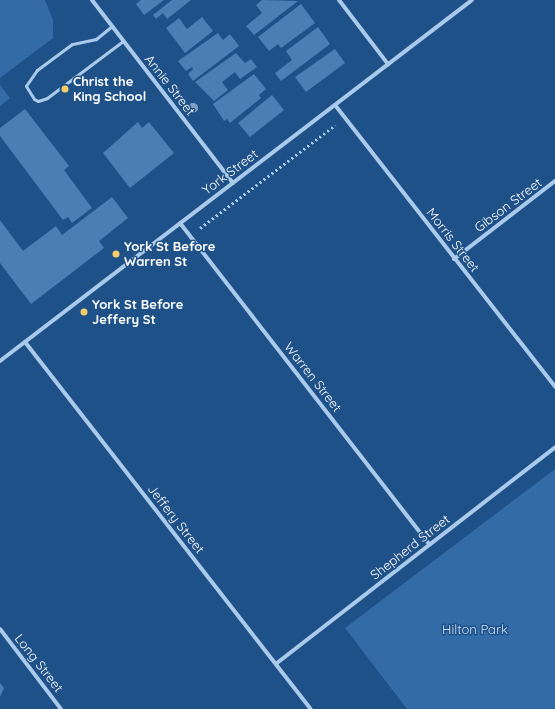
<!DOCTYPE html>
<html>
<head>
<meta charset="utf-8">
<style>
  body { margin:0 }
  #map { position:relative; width:555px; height:709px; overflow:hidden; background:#1f5189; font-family:Quicksand,sans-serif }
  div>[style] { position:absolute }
  .green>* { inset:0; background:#336ba7 }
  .building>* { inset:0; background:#4c7db3 }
  .path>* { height:2.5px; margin-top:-1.25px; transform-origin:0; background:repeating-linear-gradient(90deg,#aacaeb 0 2px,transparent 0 5px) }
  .lane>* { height:3px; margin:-1.5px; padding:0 1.5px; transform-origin:1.5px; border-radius:1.5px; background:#aacaeb }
  .street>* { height:4px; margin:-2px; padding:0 2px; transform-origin:2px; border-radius:2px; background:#aacaeb }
  .trees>* { width:10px; height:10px; margin:-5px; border-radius:50%; background:#80a1c6 }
  .dots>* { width:11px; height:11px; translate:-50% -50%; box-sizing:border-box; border:2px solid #1f5189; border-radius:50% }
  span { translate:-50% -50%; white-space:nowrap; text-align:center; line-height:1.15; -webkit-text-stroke:3px #1f5189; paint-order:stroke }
  .poi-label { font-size:13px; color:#fff; font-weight:700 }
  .left { translate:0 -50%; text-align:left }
  .street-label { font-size:13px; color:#fff }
  .park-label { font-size:13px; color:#cfe3f8 }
</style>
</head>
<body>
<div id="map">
  <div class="green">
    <i style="clip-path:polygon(0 0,45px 0,53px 20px,53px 38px,0 78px)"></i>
    <i style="clip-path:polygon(0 85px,10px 98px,0 106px)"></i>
    <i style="clip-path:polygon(555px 469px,555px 709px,407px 709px,345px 628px)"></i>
  </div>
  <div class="building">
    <i style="clip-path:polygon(141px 0,164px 0,144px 15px,136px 4px)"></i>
    <i style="clip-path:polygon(172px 0,191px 0,167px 19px,163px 13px,156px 19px,153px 15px)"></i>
    <i style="clip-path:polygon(262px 0,298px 1px,254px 35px,246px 26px,262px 13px,256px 5px)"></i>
    <i style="clip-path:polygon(301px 4px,315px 23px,281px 48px,278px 44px,269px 51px,258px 37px)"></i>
    <i style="clip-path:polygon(202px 17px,213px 31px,185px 53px,166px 28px,179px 18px,187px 29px)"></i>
    <i style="clip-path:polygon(318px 27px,330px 44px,281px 81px,275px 73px,292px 60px,286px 51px)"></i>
    <i style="clip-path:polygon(218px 33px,223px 40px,230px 34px,239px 46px,193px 81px,188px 74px,193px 69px,192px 67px,186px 71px,178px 61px)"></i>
    <i style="clip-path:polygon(335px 49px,345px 63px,306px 92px,295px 77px)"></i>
    <i style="clip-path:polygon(236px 53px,245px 63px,251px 59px,257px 67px,240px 79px,235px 72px,222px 82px,228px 90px,214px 101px,195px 82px)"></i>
    <i style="clip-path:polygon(254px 74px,266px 89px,259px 95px,261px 98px,230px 123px,227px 119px,224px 121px,213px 104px)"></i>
    <i style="clip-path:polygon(272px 95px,284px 110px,250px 137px,238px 123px)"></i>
    <i style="clip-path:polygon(25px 109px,69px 166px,64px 170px,92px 208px,72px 223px,68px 217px,63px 220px,0 136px,0 128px)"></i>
    <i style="clip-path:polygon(138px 122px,142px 128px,149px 122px,174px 153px,130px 188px,103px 153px)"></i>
    <i style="clip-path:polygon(112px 197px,128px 218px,99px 241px,104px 248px,31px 304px,0 263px,0 220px,23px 251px,56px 226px,62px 235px)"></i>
    <i style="clip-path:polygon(0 683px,4px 688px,0 697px)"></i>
  </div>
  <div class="path">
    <i style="left:200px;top:228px;width:170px;rotate:-37.3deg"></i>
  </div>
  <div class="lane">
    <i style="left:112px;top:26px;width:21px;rotate:141deg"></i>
    <i style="left:96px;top:39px;width:25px;rotate:168deg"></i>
    <i style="left:72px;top:44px;width:44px;rotate:143.4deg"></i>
    <i style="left:37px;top:70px;width:19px;rotate:125deg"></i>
    <i style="left:26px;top:86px;width:15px;rotate:58deg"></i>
    <i style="left:34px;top:99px;width:4px;rotate:27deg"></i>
    <i style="left:38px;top:101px;width:9px;rotate:-18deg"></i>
    <i style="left:47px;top:98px;width:95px;rotate:-36.9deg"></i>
  </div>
  <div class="street">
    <i style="left:92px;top:0;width:231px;rotate:52.4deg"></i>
    <i style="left:339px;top:0;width:81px;rotate:52.6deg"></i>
    <i style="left:335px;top:105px;width:358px;rotate:52deg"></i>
    <i style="left:180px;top:223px;width:406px;rotate:52.2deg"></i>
    <i style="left:454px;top:259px;width:128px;rotate:-37.7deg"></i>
    <i style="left:25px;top:342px;width:465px;rotate:52.1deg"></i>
    <i style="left:0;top:361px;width:594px;rotate:-37.41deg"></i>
    <i style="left:0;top:629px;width:101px;rotate:52.7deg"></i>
    <i style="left:277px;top:663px;width:352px;rotate:-37.8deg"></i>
  </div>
  <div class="trees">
    <i style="left:193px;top:108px"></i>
  </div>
  <div class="dots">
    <i style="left:65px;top:89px;background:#f9cc6a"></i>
    <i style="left:116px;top:254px;background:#f9cc6a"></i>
    <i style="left:84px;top:312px;background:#f9cc6a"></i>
  </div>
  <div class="poi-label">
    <span class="left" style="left:73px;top:89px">Christ the<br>King School</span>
    <span class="left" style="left:124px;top:254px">York St Before<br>Warren St</span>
    <span class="left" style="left:92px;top:312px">York St Before<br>Jeffery St</span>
  </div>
  <div class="street-label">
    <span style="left:170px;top:85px;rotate:52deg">Annie Street</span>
    <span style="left:230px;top:172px;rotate:-37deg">York Street</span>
    <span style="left:508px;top:205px;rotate:-37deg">Gibson Street</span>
    <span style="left:453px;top:240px;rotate:52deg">Morris Street</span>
    <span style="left:313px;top:377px;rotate:52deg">Warren Street</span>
    <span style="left:176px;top:519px;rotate:52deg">Jeffery Street</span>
    <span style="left:410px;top:547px;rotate:-38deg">Shepherd Street</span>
    <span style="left:39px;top:663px;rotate:52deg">Long Street</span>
  </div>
  <div class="park-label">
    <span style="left:475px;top:629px">Hilton Park</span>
  </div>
</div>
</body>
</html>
